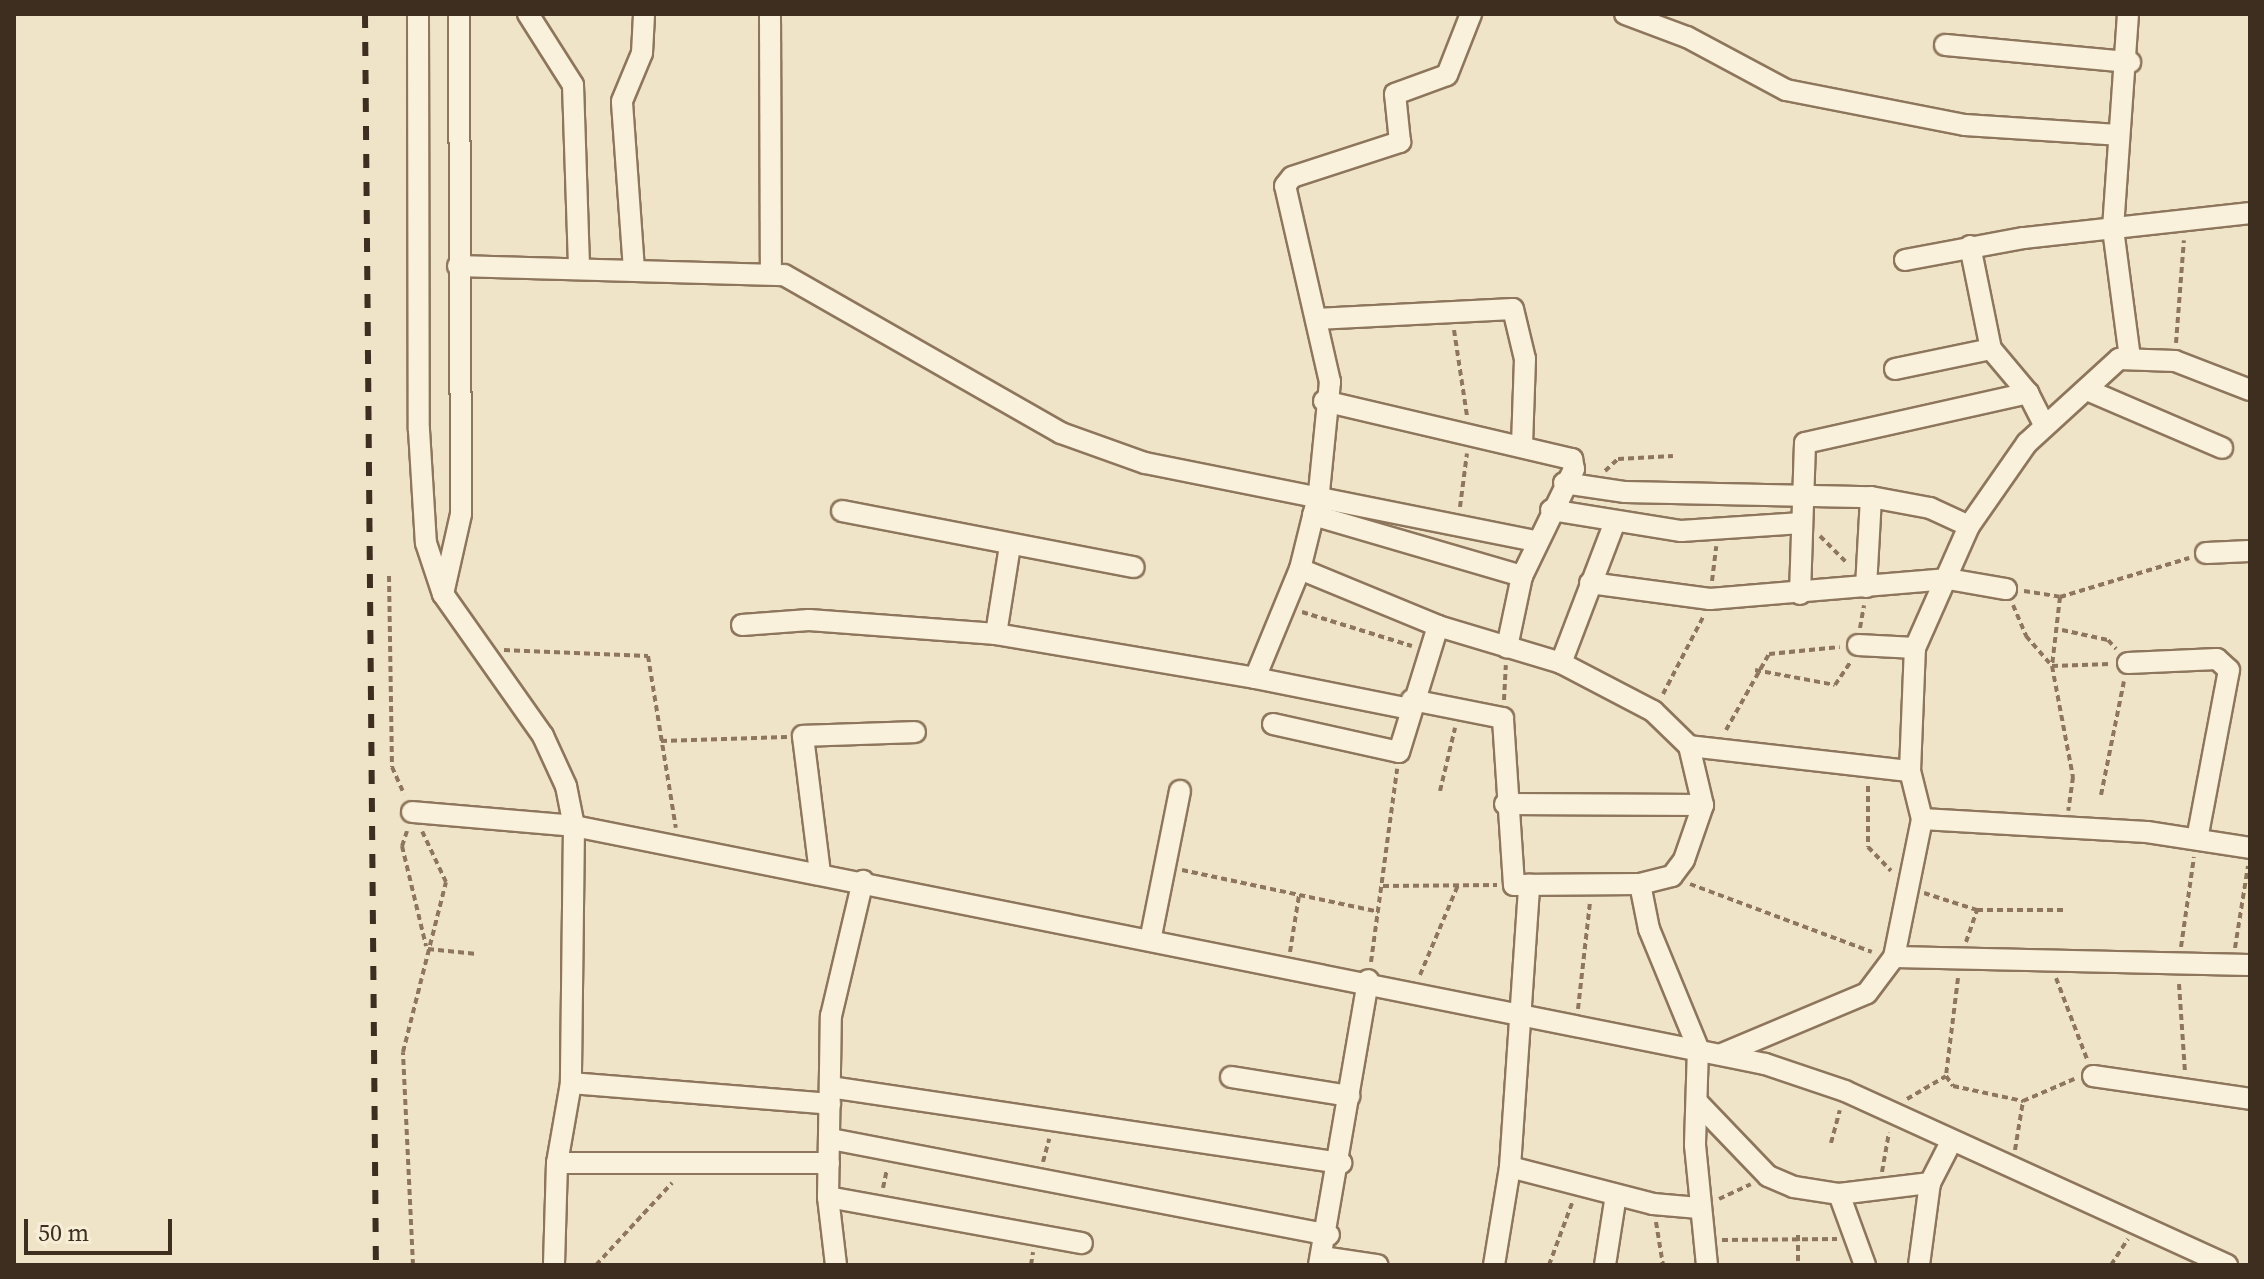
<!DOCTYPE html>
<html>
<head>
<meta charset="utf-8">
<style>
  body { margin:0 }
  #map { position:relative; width:2264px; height:1279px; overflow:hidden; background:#f0e4c8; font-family:"Source Serif 4",serif }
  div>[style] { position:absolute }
  .path>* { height:4px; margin-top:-2px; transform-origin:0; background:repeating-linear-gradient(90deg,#8d765c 0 6px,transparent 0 10px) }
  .roads { filter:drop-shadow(2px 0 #8d765c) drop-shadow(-2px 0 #8d765c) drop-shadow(0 2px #8d765c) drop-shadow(0 -2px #8d765c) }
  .minor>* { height:20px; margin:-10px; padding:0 10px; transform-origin:10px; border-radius:10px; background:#faf1dc }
  .rail>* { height:6px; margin-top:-3px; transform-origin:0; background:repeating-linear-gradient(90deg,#3d2e20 0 14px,transparent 0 28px) }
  span { translate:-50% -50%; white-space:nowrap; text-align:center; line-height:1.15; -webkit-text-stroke:6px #f7eed8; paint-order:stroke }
  .frame { position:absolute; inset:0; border:16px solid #3d2e20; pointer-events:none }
  .scale { position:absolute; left:24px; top:1219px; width:148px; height:36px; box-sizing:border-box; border:4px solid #3d2e20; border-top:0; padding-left:10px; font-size:24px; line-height:28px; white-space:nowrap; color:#3d2e20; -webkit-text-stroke:6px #f7eed8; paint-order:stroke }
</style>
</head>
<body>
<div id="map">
  <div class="path">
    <i style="left:1454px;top:330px;width:87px;rotate:81.4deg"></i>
    <i style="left:2176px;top:343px;width:103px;rotate:-85.6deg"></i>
    <i style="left:1605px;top:471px;width:18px;rotate:-43deg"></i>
    <i style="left:1618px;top:459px;width:55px;rotate:-3.1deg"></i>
    <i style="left:1460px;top:507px;width:54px;rotate:-82.6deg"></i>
    <i style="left:1820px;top:536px;width:38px;rotate:45deg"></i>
    <i style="left:389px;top:576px;width:191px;rotate:89.1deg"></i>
    <i style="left:392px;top:767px;width:30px;rotate:66deg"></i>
    <i style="left:1712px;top:581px;width:35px;rotate:-83deg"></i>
    <i style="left:2024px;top:591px;width:36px;rotate:9deg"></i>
    <i style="left:2060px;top:597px;width:135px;rotate:-16.8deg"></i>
    <i style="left:2060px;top:597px;width:69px;rotate:96.6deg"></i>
    <i style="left:2052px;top:666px;width:113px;rotate:79.3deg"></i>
    <i style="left:2073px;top:777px;width:34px;rotate:98deg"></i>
    <i style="left:2013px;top:605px;width:34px;rotate:67deg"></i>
    <i style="left:2026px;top:636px;width:40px;rotate:49deg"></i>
    <i style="left:1302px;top:612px;width:115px;rotate:17.2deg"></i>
    <i style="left:1860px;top:628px;width:23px;rotate:-80deg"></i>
    <i style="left:2062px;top:630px;width:47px;rotate:12.3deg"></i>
    <i style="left:2108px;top:640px;width:12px;rotate:48deg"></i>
    <i style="left:504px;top:650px;width:144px;rotate:2.4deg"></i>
    <i style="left:648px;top:656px;width:174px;rotate:80.8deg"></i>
    <i style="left:2052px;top:666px;width:58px;rotate:-2deg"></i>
    <i style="left:1755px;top:670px;width:81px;rotate:10.6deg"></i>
    <i style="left:1835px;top:685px;width:27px;rotate:-56deg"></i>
    <i style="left:1663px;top:694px;width:87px;rotate:-62.5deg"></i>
    <i style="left:1504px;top:700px;width:35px;rotate:-87deg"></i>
    <i style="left:1726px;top:730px;width:87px;rotate:-60.5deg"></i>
    <i style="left:1769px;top:654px;width:71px;rotate:-5.6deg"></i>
    <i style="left:661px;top:741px;width:126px;rotate:-1.8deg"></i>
    <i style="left:1868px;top:786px;width:61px;rotate:90deg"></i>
    <i style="left:1868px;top:847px;width:33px;rotate:46deg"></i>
    <i style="left:1440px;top:791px;width:65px;rotate:-76.6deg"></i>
    <i style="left:2101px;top:795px;width:116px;rotate:-78.6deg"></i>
    <i style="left:407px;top:831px;width:16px;rotate:108deg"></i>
    <i style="left:402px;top:846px;width:103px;rotate:76.5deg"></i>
    <i style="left:1182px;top:870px;width:201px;rotate:12deg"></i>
    <i style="left:1690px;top:884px;width:194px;rotate:20.5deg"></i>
    <i style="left:1383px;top:886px;width:114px;rotate:-0.5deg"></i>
    <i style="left:1924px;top:893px;width:56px;rotate:17.8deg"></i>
    <i style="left:1977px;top:910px;width:88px"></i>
    <i style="left:1966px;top:942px;width:34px;rotate:-71deg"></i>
    <i style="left:2181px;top:947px;width:91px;rotate:-81.8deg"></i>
    <i style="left:2235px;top:948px;width:83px;rotate:-81deg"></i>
    <i style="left:428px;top:949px;width:49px;rotate:5.8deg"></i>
    <i style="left:1290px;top:952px;width:58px;rotate:-81deg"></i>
    <i style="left:1371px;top:962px;width:195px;rotate:-82.3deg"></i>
    <i style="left:1420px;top:975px;width:98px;rotate:-67.1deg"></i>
    <i style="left:1958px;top:978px;width:99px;rotate:97deg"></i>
    <i style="left:1946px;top:1076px;width:12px;rotate:55deg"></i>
    <i style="left:1953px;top:1086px;width:72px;rotate:12.1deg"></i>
    <i style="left:2023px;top:1101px;width:56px;rotate:-23.3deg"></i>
    <i style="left:2056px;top:978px;width:87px;rotate:69.1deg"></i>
    <i style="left:2179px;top:984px;width:87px;rotate:86.1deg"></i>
    <i style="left:1578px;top:1009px;width:108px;rotate:-83.6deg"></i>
    <i style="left:1907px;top:1099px;width:45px;rotate:-30.5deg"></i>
    <i style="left:1831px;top:1143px;width:34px;rotate:-75deg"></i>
    <i style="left:2015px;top:1150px;width:50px;rotate:-80.7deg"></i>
    <i style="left:1043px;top:1162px;width:24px;rotate:-75deg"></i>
    <i style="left:1882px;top:1172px;width:40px;rotate:-80deg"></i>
    <i style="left:883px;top:1188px;width:19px;rotate:-78deg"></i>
    <i style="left:1719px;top:1199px;width:35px;rotate:-25deg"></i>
    <i style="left:1656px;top:1222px;width:44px;rotate:80.8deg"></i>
    <i style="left:1798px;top:1235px;width:30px;rotate:90deg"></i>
    <i style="left:1722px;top:1240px;width:115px;rotate:-0.5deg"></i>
    <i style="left:413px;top:1265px;width:213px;rotate:-92.7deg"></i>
    <i style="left:403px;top:1052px;width:175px;rotate:-75.8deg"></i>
    <i style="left:446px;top:882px;width:56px;rotate:-115.2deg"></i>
    <i style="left:596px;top:1265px;width:112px;rotate:-47.2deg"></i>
    <i style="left:1031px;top:1265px;width:13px;rotate:-81deg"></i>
    <i style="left:1549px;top:1265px;width:66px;rotate:-69.6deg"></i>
    <i style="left:2111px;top:1265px;width:31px;rotate:-57deg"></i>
  </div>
  <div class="roads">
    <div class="minor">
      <i style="left:418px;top:14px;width:416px;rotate:89.9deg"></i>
      <i style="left:419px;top:430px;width:113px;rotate:86.5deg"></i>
      <i style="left:426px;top:543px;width:54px;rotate:71.6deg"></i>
      <i style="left:443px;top:594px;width:174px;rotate:54.8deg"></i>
      <i style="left:543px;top:736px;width:55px;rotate:65.3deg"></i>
      <i style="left:566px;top:786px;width:41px;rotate:78.7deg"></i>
      <i style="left:574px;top:826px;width:257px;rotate:90.7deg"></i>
      <i style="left:571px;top:1083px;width:81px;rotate:99.9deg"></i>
      <i style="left:557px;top:1163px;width:102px;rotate:91.7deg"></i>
      <i style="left:528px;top:14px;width:84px;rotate:57.6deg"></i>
      <i style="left:573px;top:85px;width:183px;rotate:88.1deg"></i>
      <i style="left:770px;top:14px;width:259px;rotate:89.8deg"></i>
      <i style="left:1625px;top:14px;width:66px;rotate:20.4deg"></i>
      <i style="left:1687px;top:37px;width:112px;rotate:28.2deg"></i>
      <i style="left:1786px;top:90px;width:182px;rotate:11.1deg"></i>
      <i style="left:1965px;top:125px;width:153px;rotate:3.7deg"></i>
      <i style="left:2128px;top:14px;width:216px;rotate:94deg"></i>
      <i style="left:2113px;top:229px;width:130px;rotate:82.5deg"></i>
      <i style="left:1945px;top:45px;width:186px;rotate:5.3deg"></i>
      <i style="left:1970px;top:246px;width:105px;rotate:78.5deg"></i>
      <i style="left:1991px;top:349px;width:57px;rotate:49.9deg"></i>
      <i style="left:1905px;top:260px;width:121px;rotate:-10.5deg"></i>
      <i style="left:2024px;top:238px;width:227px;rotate:-6.3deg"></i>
      <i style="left:458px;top:266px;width:326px;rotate:1.6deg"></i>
      <i style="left:784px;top:275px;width:319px;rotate:29.7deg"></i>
      <i style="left:1061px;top:433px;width:89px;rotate:19.7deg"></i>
      <i style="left:1145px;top:463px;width:398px;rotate:11.3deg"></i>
      <i style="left:634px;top:270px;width:169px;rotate:-94.1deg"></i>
      <i style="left:622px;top:101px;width:52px;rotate:-67.4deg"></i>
      <i style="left:642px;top:53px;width:39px;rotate:-87deg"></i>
      <i style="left:1316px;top:319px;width:197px;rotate:-2.9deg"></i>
      <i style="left:1513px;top:309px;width:51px;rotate:76.5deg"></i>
      <i style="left:1525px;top:359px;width:85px;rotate:92deg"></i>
      <i style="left:1895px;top:369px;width:98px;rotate:-11.8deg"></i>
      <i style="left:2087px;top:390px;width:147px;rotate:23.2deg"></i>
      <i style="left:1324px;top:401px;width:255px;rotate:13.2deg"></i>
      <i style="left:1572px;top:459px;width:10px;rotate:79deg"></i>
      <i style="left:1574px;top:469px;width:119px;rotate:115.9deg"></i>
      <i style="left:1522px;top:576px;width:73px;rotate:101.9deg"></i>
      <i style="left:1564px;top:483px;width:62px;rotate:8.4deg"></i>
      <i style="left:1625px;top:492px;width:246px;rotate:1.2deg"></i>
      <i style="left:1871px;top:497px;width:60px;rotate:10.6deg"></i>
      <i style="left:1930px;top:508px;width:43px;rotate:24.8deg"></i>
      <i style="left:1551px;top:510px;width:132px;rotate:9.2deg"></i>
      <i style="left:1681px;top:531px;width:121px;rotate:-3.8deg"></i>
      <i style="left:842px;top:511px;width:297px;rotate:10.9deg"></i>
      <i style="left:1313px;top:515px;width:218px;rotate:16.3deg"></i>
      <i style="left:2206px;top:553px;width:44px;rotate:-2.6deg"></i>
      <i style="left:1300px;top:569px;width:149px;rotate:22.4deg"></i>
      <i style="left:1438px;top:626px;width:128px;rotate:16.7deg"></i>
      <i style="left:1561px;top:663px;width:104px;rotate:27.6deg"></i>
      <i style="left:1653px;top:711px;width:50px;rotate:44.2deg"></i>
      <i style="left:1689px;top:746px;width:61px;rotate:76.7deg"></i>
      <i style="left:1703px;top:805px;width:58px;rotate:109.1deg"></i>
      <i style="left:1684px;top:860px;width:20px;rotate:127deg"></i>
      <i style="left:1672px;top:876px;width:33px;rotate:166deg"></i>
      <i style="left:1640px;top:884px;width:126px;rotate:179.5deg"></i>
      <i style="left:1514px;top:885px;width:167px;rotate:-93.8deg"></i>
      <i style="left:1503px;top:718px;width:93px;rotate:-168.8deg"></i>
      <i style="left:1590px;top:583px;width:121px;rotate:7.6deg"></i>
      <i style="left:1710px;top:599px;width:239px;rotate:-4.8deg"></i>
      <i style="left:1948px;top:579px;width:59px;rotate:9.8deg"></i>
      <i style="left:1866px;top:587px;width:90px;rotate:-86.8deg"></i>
      <i style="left:443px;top:594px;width:82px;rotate:-77.3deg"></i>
      <i style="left:461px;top:514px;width:500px;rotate:-90.23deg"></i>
      <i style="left:1800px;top:594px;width:151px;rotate:-88.1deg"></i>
      <i style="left:1805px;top:443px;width:229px;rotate:-12.6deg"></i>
      <i style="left:2028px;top:393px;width:35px;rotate:63deg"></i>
      <i style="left:742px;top:625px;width:67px;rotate:-4.3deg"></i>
      <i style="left:809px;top:620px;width:188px;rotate:4.3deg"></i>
      <i style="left:996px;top:634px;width:263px;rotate:9.6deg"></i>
      <i style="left:1255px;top:678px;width:118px;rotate:-67.6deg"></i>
      <i style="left:1300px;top:569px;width:79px;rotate:-76.1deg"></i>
      <i style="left:1319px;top:492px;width:111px;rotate:-84.3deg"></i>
      <i style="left:1330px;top:382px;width:201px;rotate:-102.9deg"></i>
      <i style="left:1285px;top:186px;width:11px;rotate:-52deg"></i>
      <i style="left:1292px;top:177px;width:114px;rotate:-18deg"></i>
      <i style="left:1400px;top:142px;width:48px;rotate:-95.9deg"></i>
      <i style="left:1395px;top:94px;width:55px;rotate:-20.1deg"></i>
      <i style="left:1447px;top:75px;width:66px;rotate:-68.5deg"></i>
      <i style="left:996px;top:634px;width:89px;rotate:-81deg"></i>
      <i style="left:1858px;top:645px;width:57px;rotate:3deg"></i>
      <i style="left:1561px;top:663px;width:149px;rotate:-69.1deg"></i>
      <i style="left:2128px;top:663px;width:89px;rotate:-2.6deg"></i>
      <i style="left:2217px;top:659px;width:16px;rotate:43deg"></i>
      <i style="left:2229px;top:670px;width:172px;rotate:100.7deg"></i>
      <i style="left:1255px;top:678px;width:158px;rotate:11.3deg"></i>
      <i style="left:1273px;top:724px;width:129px;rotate:12.5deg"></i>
      <i style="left:1399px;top:752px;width:132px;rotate:-72.8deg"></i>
      <i style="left:1689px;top:746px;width:222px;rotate:6.5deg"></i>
      <i style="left:1505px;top:804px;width:198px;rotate:0.3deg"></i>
      <i style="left:412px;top:812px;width:163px;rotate:4.9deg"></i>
      <i style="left:574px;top:826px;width:1215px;rotate:11.3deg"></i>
      <i style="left:1765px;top:1064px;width:84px;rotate:18.6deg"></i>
      <i style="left:1845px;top:1091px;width:420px;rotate:24.5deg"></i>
      <i style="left:1922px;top:819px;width:225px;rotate:3.3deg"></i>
      <i style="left:2147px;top:832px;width:104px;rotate:8.8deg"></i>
      <i style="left:820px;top:873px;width:138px;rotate:-97.1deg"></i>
      <i style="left:803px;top:736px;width:112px;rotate:-2deg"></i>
      <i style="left:1640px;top:884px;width:46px;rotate:78.7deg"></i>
      <i style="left:1649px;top:929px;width:129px;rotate:67.6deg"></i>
      <i style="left:1698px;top:1048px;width:97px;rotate:91.8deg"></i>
      <i style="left:1695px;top:1145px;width:121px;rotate:84.3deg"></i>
      <i style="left:1151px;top:936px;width:148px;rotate:-78.7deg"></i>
      <i style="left:1894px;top:957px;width:356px;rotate:1.3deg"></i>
      <i style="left:1722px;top:1054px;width:157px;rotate:-22.8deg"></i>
      <i style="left:1867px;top:993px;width:45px;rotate:-53.1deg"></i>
      <i style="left:1894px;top:957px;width:141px;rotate:-78.5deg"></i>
      <i style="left:1922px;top:819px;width:49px;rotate:-104deg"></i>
      <i style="left:1910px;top:771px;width:123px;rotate:-87.7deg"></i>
      <i style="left:1915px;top:648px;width:133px;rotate:-66.1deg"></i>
      <i style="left:1969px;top:526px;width:101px;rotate:-55.1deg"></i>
      <i style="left:2027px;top:443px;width:125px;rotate:-42.4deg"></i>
      <i style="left:2119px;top:359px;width:56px;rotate:2deg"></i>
      <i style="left:2175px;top:361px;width:80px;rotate:21.1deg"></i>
      <i style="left:2093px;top:1076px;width:159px;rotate:8.3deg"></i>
      <i style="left:1231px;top:1077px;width:120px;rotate:9.1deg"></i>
      <i style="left:571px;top:1083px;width:260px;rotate:4.6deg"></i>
      <i style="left:830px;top:1087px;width:517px;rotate:8.46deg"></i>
      <i style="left:1698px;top:1103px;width:101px;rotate:46.2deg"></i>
      <i style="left:1768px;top:1176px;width:28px;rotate:23deg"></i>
      <i style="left:1794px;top:1187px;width:46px;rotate:8.8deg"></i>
      <i style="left:1839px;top:1194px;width:92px;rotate:-6.9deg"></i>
      <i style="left:831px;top:1139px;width:507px;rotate:10.91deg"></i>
      <i style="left:557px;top:1163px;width:272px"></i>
      <i style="left:1510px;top:1167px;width:148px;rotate:14.5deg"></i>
      <i style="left:1653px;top:1204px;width:46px;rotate:5deg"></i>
      <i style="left:1839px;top:1194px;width:76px;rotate:69.9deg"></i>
      <i style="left:828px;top:1197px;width:258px;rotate:10.3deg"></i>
      <i style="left:1322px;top:1257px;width:56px;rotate:8.3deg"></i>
      <i style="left:836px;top:1265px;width:68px;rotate:-96.7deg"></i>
      <i style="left:828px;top:1197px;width:181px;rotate:-89.1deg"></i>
      <i style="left:831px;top:1016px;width:139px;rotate:-76.7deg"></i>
      <i style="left:1319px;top:1265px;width:289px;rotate:-80.2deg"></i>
      <i style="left:1494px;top:1265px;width:99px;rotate:-80.7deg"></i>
      <i style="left:1510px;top:1167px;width:283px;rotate:-86.1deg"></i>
      <i style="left:1605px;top:1265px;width:71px;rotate:-81.1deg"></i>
      <i style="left:1919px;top:1265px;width:83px;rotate:-82.4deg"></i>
      <i style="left:1930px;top:1183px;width:44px;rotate:-62.9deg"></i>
    </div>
  </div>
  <div class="rail">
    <i style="left:365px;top:14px;width:1251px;rotate:89.5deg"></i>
  </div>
  <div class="frame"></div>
  <div class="scale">50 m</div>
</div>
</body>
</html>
